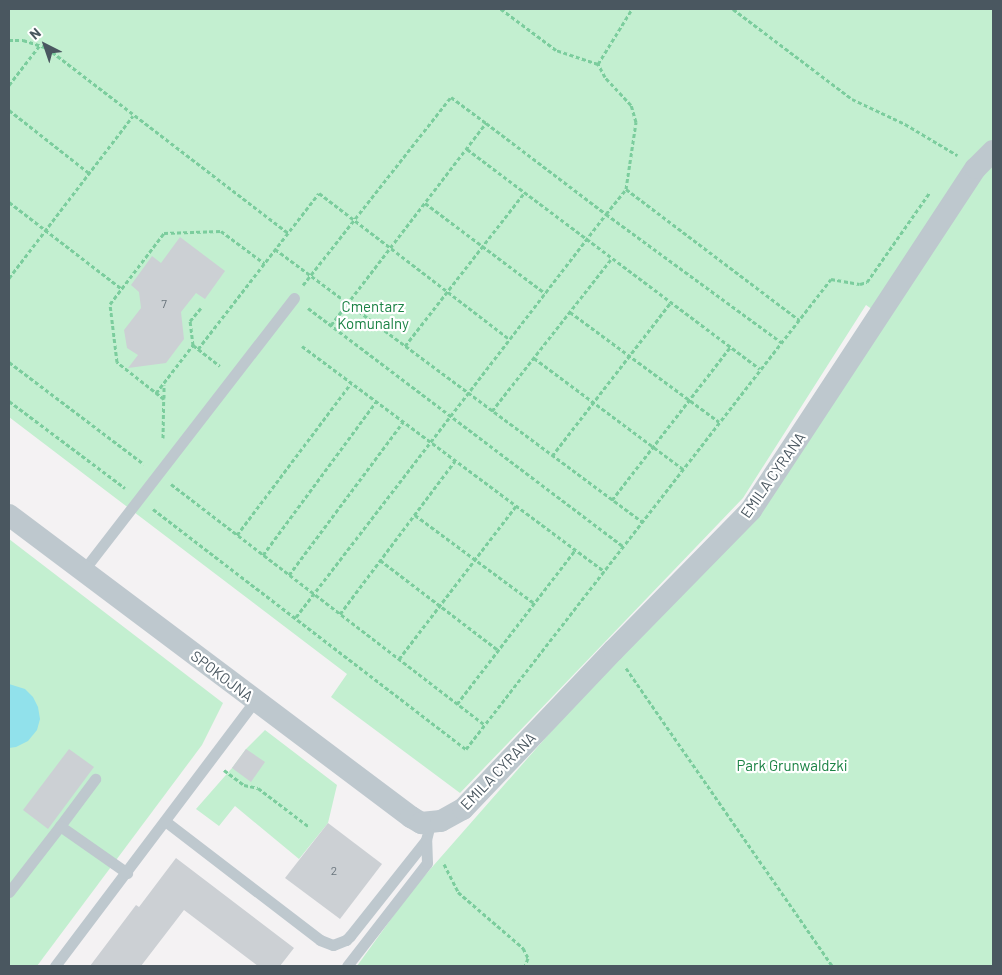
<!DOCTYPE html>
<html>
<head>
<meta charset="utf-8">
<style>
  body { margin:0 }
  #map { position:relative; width:1002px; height:975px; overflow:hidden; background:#f4f2f3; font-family:Barlow,sans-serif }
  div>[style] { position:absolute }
  .green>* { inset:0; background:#c3efd0 }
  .water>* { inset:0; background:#91e1eb }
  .building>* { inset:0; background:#ccd0d4 }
  .path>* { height:3px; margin-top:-1.5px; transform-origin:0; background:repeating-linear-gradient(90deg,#7bcd9d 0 4px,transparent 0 6.5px) }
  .service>* { height:11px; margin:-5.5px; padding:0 5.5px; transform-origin:5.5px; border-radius:5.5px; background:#bec8ce }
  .minor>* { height:22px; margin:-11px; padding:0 11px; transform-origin:11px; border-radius:11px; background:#bec8ce }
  span { translate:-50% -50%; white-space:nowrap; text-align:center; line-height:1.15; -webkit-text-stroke:4.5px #fff; paint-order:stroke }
  .number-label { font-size:12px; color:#6a757d }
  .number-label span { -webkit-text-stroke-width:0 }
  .park-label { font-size:15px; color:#1a8244 }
  .street-label { font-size:15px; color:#4a5760 }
  .frame { position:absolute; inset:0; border:10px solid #4a5760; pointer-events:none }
  .north { position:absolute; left:20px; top:20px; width:50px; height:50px; -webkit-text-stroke:4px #fff; paint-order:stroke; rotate:319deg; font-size:14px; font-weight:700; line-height:20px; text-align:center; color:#4a5760 }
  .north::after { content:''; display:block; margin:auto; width:18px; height:22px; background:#4a5760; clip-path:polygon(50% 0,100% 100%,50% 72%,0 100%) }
</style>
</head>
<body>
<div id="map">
  <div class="green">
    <i style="clip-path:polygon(9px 9px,993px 9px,993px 966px,357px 966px,412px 890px,613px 661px,760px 515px,887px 320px,866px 305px,743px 498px,460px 793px,331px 697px,347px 674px,9px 417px)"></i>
    <i style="clip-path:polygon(9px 539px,223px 703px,202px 745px,37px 966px,9px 966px)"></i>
    <i style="clip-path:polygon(265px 730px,337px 785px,328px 823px,299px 859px,235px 806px,219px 826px,196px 809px,232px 768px,246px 749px)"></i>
  </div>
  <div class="water">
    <i style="clip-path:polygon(9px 684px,25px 689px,33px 697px,38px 707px,40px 719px,37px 730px,28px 741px,16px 747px,9px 748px)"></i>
  </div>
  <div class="building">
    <i style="clip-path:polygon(180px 237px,225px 271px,205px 299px,196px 293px,181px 312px,184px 339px,166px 363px,128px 368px,138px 355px,127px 348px,124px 330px,141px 308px,139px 292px,131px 285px,152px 256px,161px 263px)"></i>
    <i style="clip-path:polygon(69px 749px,94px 767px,48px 829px,23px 810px)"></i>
    <i style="clip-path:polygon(246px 749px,265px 762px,251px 782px,232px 768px)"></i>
    <i style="clip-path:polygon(328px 823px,382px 864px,340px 919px,285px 878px)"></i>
    <i style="clip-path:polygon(176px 858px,294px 948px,280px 966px,258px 966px,184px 910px,141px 966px,90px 966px,136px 905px,139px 907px)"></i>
  </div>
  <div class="path">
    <i style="left:733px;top:9px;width:149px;rotate:37.1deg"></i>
    <i style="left:852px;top:99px;width:59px;rotate:25.3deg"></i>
    <i style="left:905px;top:124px;width:61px;rotate:30.8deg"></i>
    <i style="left:9px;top:40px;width:14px"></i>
    <i style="left:23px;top:40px;width:25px;rotate:18deg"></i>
    <i style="left:47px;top:48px;width:304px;rotate:37.5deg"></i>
    <i style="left:598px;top:64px;width:65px;rotate:-58.3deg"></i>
    <i style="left:9px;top:85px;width:51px;rotate:-52.2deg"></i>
    <i style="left:9px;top:110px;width:102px;rotate:38.2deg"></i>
    <i style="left:467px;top:149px;width:366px;rotate:36.9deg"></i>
    <i style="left:626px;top:189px;width:217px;rotate:37.1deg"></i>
    <i style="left:9px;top:202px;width:143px;rotate:37.6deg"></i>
    <i style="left:425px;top:203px;width:150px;rotate:36.9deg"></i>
    <i style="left:275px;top:249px;width:457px;rotate:36.6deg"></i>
    <i style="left:9px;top:278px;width:204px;rotate:-52.6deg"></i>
    <i style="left:303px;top:285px;width:239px;rotate:-51.8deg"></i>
    <i style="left:451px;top:97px;width:44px;rotate:36.6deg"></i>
    <i style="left:308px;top:308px;width:395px;rotate:37.1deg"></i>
    <i style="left:570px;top:312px;width:185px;rotate:36.4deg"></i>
    <i style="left:331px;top:325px;width:255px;rotate:-52.5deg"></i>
    <i style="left:486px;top:123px;width:151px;rotate:37.2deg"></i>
    <i style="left:606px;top:214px;width:32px;rotate:-51deg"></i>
    <i style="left:626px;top:189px;width:68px;rotate:-81.5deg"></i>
    <i style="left:636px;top:122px;width:18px;rotate:-106deg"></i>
    <i style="left:631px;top:105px;width:38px;rotate:-133deg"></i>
    <i style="left:605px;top:77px;width:15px;rotate:-118deg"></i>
    <i style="left:598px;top:64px;width:44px;rotate:-161.6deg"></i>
    <i style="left:556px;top:50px;width:69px;rotate:-143.3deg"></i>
    <i style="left:193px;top:345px;width:24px;rotate:-97deg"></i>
    <i style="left:190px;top:321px;width:17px;rotate:-50deg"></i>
    <i style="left:302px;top:346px;width:377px;rotate:36.7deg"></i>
    <i style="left:405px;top:346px;width:195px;rotate:-52.1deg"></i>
    <i style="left:198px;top:349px;width:197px;rotate:-52.2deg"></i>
    <i style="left:319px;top:193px;width:240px;rotate:37.5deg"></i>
    <i style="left:534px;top:358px;width:186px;rotate:36.7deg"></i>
    <i style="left:9px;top:362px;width:169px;rotate:37.1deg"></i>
    <i style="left:156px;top:393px;width:61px;rotate:-52.4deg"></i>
    <i style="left:193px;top:345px;width:34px;rotate:38deg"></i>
    <i style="left:164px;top:398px;width:13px;rotate:-90deg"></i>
    <i style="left:9px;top:401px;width:145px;rotate:36.9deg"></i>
    <i style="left:492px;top:411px;width:194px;rotate:-51.9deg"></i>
    <i style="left:163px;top:438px;width:39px;rotate:-89deg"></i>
    <i style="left:164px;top:399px;width:60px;rotate:-141.8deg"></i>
    <i style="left:117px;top:362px;width:58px;rotate:-96.9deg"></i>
    <i style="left:110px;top:304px;width:89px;rotate:-52.7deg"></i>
    <i style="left:164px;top:233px;width:57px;rotate:-2deg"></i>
    <i style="left:221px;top:231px;width:54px;rotate:36.7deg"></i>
    <i style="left:552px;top:456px;width:195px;rotate:-52.3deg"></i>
    <i style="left:171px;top:484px;width:396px;rotate:37.5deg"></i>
    <i style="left:612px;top:500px;width:195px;rotate:-52.3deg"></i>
    <i style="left:153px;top:509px;width:394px;rotate:37.5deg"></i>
    <i style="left:466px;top:749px;width:595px;rotate:-52.17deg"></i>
    <i style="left:831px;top:279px;width:29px;rotate:10deg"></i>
    <i style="left:860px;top:284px;width:7px;rotate:-16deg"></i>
    <i style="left:867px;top:282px;width:110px;rotate:-55deg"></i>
    <i style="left:415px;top:515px;width:148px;rotate:36.5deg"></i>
    <i style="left:237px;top:535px;width:190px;rotate:-53.1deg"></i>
    <i style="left:263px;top:555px;width:190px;rotate:-53.6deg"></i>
    <i style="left:380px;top:560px;width:148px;rotate:37.3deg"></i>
    <i style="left:289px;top:575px;width:191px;rotate:-53.3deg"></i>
    <i style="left:340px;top:614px;width:191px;rotate:-53.1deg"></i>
    <i style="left:296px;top:617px;width:508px;rotate:-52.43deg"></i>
    <i style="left:606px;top:214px;width:217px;rotate:36.2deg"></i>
    <i style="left:399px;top:659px;width:193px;rotate:-52.6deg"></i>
    <i style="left:626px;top:668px;width:362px;rotate:55.3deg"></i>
    <i style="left:457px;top:704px;width:194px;rotate:-52.5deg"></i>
    <i style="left:224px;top:770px;width:25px;rotate:37deg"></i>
    <i style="left:244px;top:785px;width:14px;rotate:12deg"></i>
    <i style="left:258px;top:788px;width:63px;rotate:37.2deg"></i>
    <i style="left:444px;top:864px;width:31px;rotate:63deg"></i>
    <i style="left:458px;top:892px;width:86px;rotate:40.7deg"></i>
    <i style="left:523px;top:948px;width:11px;rotate:63deg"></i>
    <i style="left:528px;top:958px;width:9px;rotate:111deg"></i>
  </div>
  <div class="service">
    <i style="left:83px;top:571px;width:345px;rotate:-52.3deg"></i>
    <i style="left:165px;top:821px;width:195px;rotate:37.5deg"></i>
    <i style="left:320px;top:940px;width:14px;rotate:21deg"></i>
    <i style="left:333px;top:945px;width:14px;rotate:-21deg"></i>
    <i style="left:346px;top:940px;width:6px;rotate:-45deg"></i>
    <i style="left:350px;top:936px;width:122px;rotate:-51.6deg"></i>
    <i style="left:426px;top:840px;width:16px;rotate:-76deg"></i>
    <i style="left:60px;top:826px;width:59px;rotate:-53.3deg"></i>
    <i style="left:9px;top:892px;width:83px;rotate:-52.3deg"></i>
    <i style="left:60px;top:826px;width:82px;rotate:35deg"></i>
    <i style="left:55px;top:966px;width:332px;rotate:-53deg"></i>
    <i style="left:347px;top:966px;width:130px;rotate:-52.2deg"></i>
    <i style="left:427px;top:863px;width:23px;rotate:-92deg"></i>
  </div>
  <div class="minor">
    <i style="left:9px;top:515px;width:503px;rotate:36.92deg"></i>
    <i style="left:411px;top:817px;width:12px;rotate:31deg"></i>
    <i style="left:421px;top:823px;width:20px;rotate:-6deg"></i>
    <i style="left:441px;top:821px;width:25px;rotate:-29deg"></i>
    <i style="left:463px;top:809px;width:219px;rotate:-46.5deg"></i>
    <i style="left:614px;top:650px;width:196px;rotate:-45.6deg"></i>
    <i style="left:751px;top:510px;width:409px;rotate:-56.7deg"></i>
    <i style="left:976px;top:168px;width:24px;rotate:-45deg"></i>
  </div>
  <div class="number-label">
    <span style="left:164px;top:304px">7</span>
    <span style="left:334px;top:871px">2</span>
  </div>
  <div class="park-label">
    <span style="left:373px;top:315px">Cmentarz<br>Komunalny</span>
    <span style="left:792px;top:766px">Park Grunwaldzki</span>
  </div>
  <div class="street-label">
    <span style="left:773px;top:475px;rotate:-55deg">EMILA CYRANA</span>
    <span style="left:222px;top:676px;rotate:37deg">SPOKOJNA</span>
    <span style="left:498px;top:771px;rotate:-46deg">EMILA CYRANA</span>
  </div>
  <div class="frame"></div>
  <div class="north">N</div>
</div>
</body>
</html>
